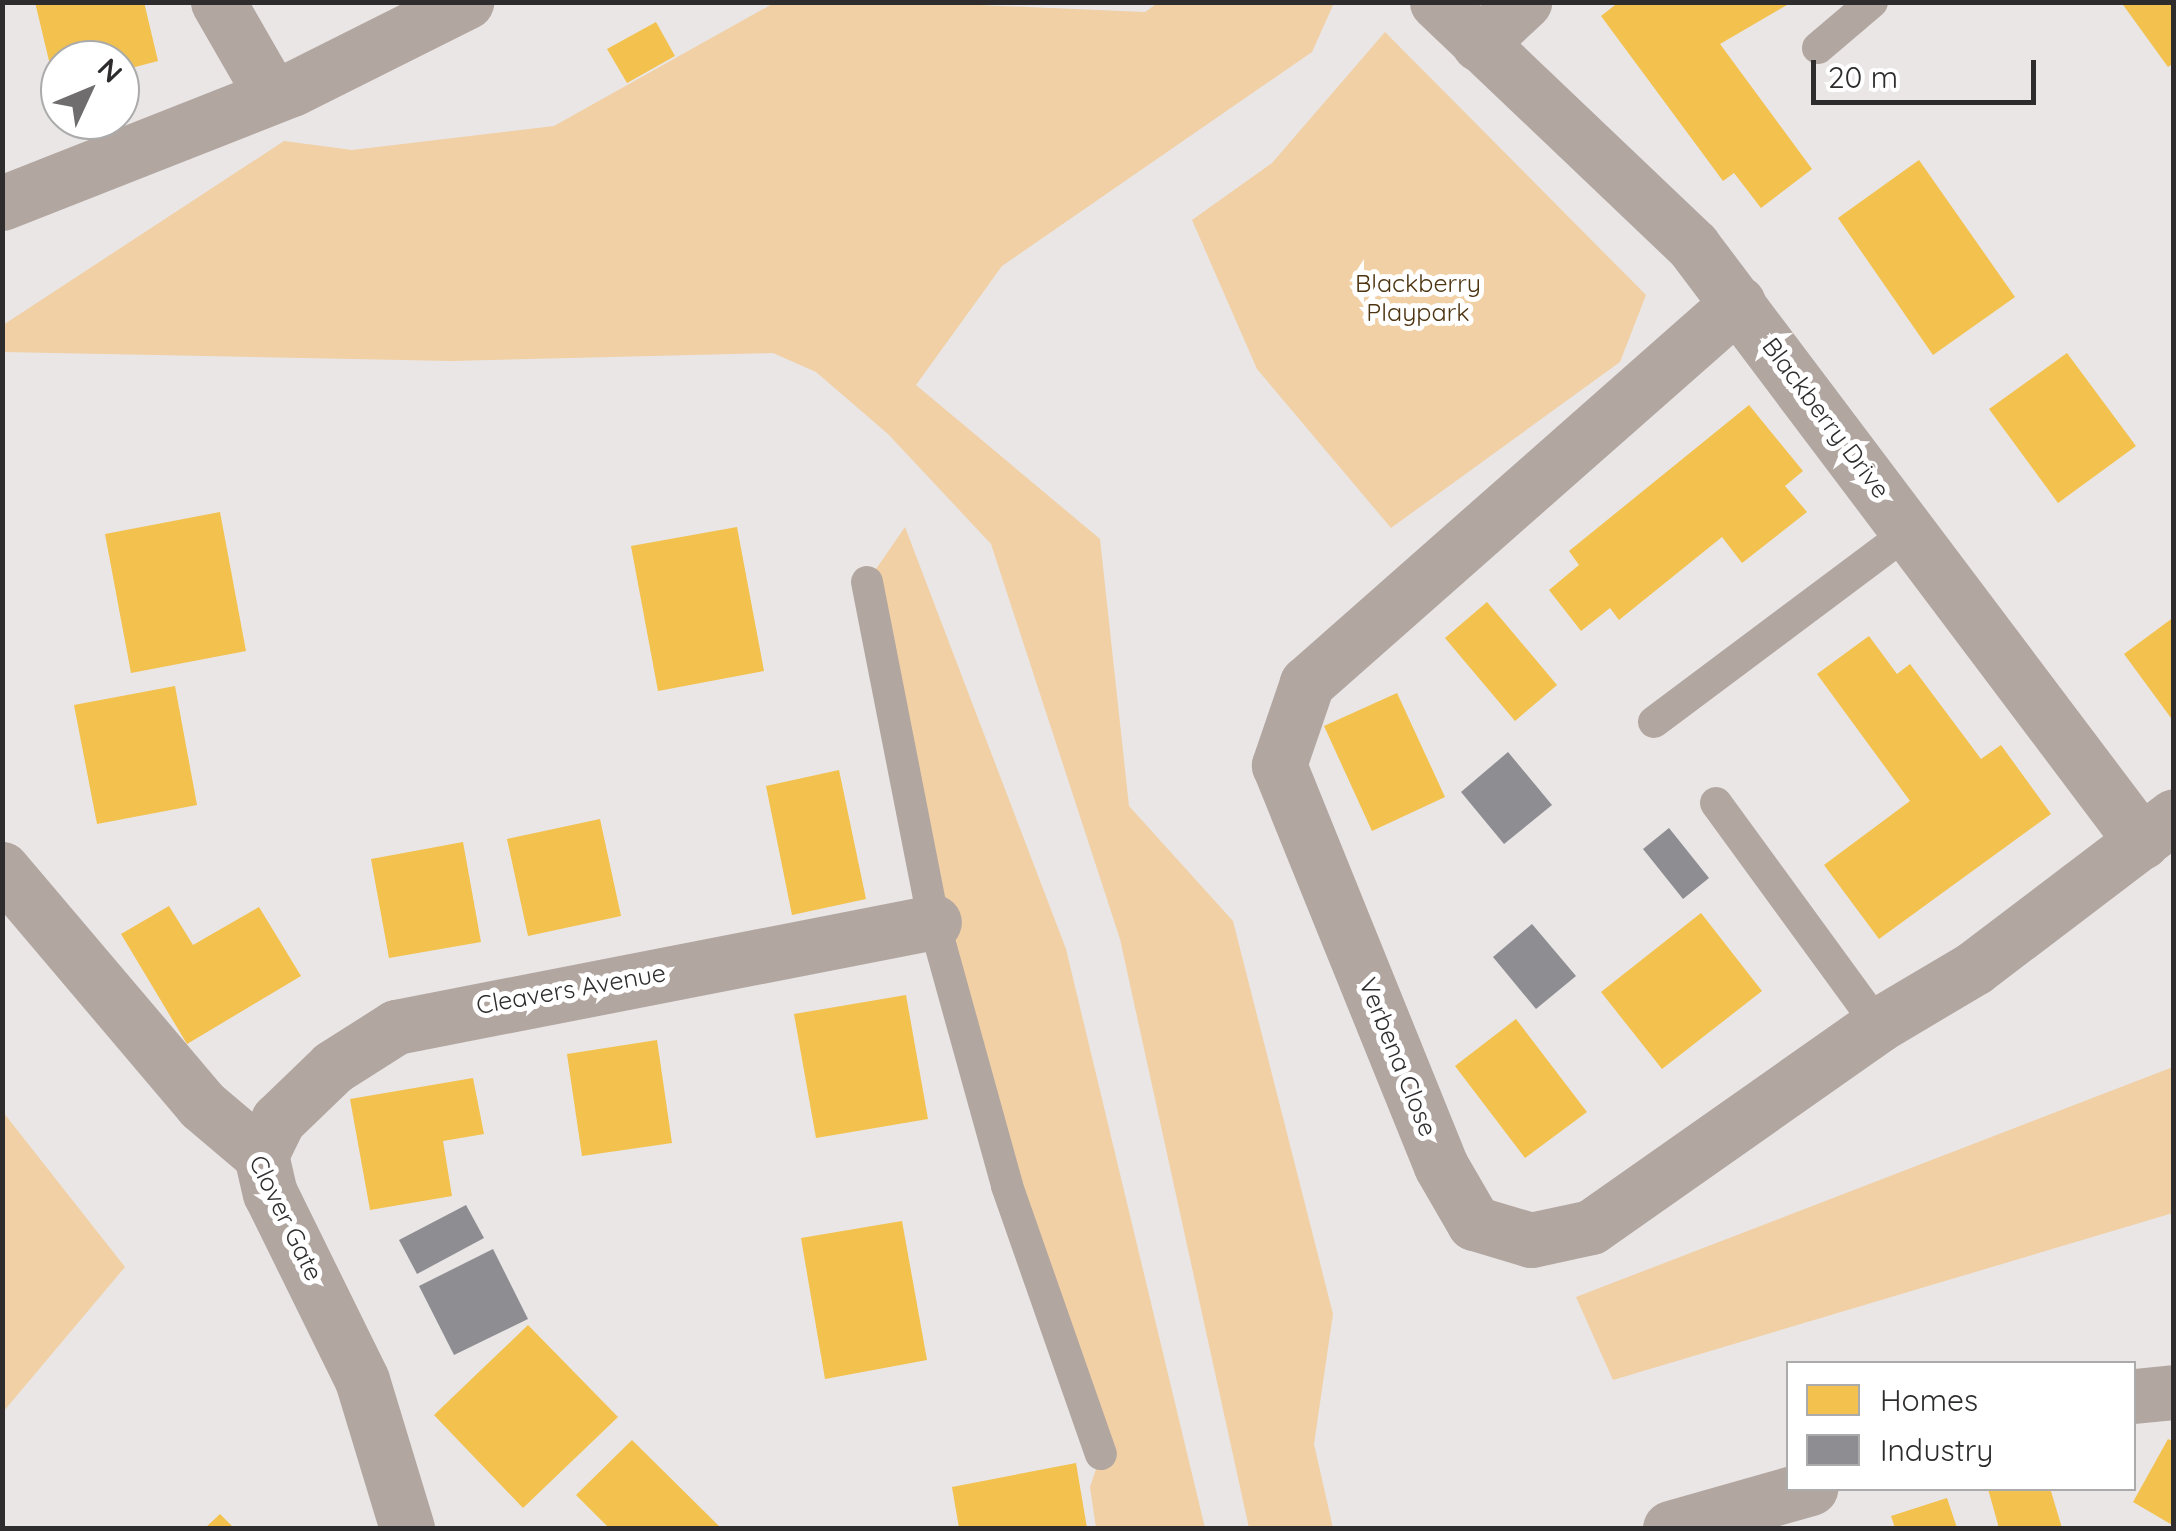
<!DOCTYPE html>
<html>
<head>
<meta charset="utf-8">
<style>
  body { margin:0 }
  #map { position:relative; width:2176px; height:1531px; overflow:hidden; background:#e9e6e5; font-family:Quicksand,sans-serif }
  div>[style] { position:absolute }
  .green>* { inset:0; background:#f1d0a5 }
  .homes>* { inset:0; background:#f2c14e }
  .industry>* { inset:0; background:#8d8d92 }
  .lane>* { height:32px; margin:-16px; padding:0 16px; transform-origin:16px; border-radius:16px; background:#b2a6a1 }
  .street>* { height:55px; margin:-27.5px; padding:0 27.5px; transform-origin:27.5px; border-radius:27.5px; background:#b2a6a1 }
  span { translate:-50% -50%; white-space:nowrap; text-align:center; line-height:1.15; -webkit-text-stroke:10px #fff; paint-order:stroke }
  .park-label { font-size:25px; color:#4e3511 }
  .street-label { font-size:25px; color:#2e2c2c }
  .frame { position:absolute; inset:0; border:5px solid #2e2c2c; pointer-events:none }
  .legend { position:absolute; left:1786px; top:1361px; width:350px; height:130px; box-sizing:border-box; background:#fff; border:2px solid #ababab; margin:0; padding:12px 18px; list-style:none; font-size:30px; color:#2e2c2c }
  .legend li { display:flex; align-items:center; gap:20px; height:50px }
  .legend b { width:50px; border:2px solid #ababab }
  .north { position:absolute; left:40px; top:40px; width:100px; height:100px; box-sizing:border-box; background:#fff; border:2px solid #ababab; border-radius:50%; rotate:46deg; font-size:28px; font-weight:700; line-height:40px; text-align:center; color:#2e2c2c }
  .north::after { content:''; display:block; margin:auto; width:35px; height:45px; background:#6f6d6d; clip-path:polygon(50% 0,100% 100%,50% 72%,0 100%) }
  .scale { position:absolute; left:1811px; top:60px; width:225px; height:45px; box-sizing:border-box; border:5px solid #2e2c2c; border-top:0; padding-left:12px; font-size:30px; line-height:35px; white-space:nowrap; color:#2e2c2c; -webkit-text-stroke:8px #fff; paint-order:stroke }
</style>
</head>
<body>
<div id="map">
  <div class="green">
    <i style="clip-path:polygon(931px 3px,1145px 12px,1159px 2px,1334px 3px,1312px 52px,1002px 266px,916px 385px,1100px 539px,1129px 806px,1233px 921px,1333px 1314px,1314px 1444px,1333px 1528px,1249px 1528px,1120px 939px,991px 544px,888px 434px,816px 372px,773px 353px,451px 361px,3px 352px,3px 325px,284px 141px,352px 150px,554px 126px,774px 3px)"></i>
    <i style="clip-path:polygon(1385px 32px,1646px 295px,1620px 362px,1391px 528px,1257px 369px,1192px 220px,1272px 163px)"></i>
    <i style="clip-path:polygon(905px 527px,1066px 949px,1205px 1528px,1096px 1528px,1090px 1487px,1101px 1454px,934px 922px,867px 582px)"></i>
    <i style="clip-path:polygon(2173px 1067px,2173px 1213px,1613px 1380px,1576px 1297px)"></i>
    <i style="clip-path:polygon(3px 1112px,125px 1267px,3px 1412px)"></i>
  </div>
  <div class="homes">
    <i style="clip-path:polygon(35px 2px,144px 2px,158px 61px,120px 71px,120px 60px,60px 60px,55px 86px)"></i>
    <i style="clip-path:polygon(1619px 2px,1792px 2px,1720px 44px,1812px 169px,1761px 208px,1734px 173px,1723px 181px,1601px 16px)"></i>
    <i style="clip-path:polygon(2121px 2px,2174px 2px,2174px 63px,2168px 67px)"></i>
    <i style="clip-path:polygon(656px 22px,675px 56px,627px 83px,607px 49px)"></i>
    <i style="clip-path:polygon(1919px 160px,2015px 297px,1933px 355px,1838px 218px)"></i>
    <i style="clip-path:polygon(2067px 353px,2136px 446px,2058px 503px,1989px 409px)"></i>
    <i style="clip-path:polygon(1749px 405px,1803px 471px,1785px 486px,1807px 512px,1742px 563px,1722px 537px,1619px 620px,1610px 608px,1581px 631px,1549px 590px,1579px 565px,1569px 551px)"></i>
    <i style="clip-path:polygon(220px 512px,246px 651px,131px 673px,105px 534px)"></i>
    <i style="clip-path:polygon(737px 527px,764px 671px,658px 691px,631px 546px)"></i>
    <i style="clip-path:polygon(1487px 602px,1557px 685px,1515px 721px,1445px 638px)"></i>
    <i style="clip-path:polygon(2174px 617px,2174px 722px,2124px 654px)"></i>
    <i style="clip-path:polygon(1869px 636px,1897px 674px,1910px 664px,1981px 759px,2001px 745px,2051px 814px,1879px 939px,1824px 865px,1910px 801px,1817px 674px)"></i>
    <i style="clip-path:polygon(175px 686px,197px 805px,97px 824px,74px 705px)"></i>
    <i style="clip-path:polygon(1397px 693px,1445px 797px,1372px 831px,1324px 726px)"></i>
    <i style="clip-path:polygon(839px 770px,866px 899px,792px 915px,766px 786px)"></i>
    <i style="clip-path:polygon(600px 819px,621px 916px,528px 936px,507px 839px)"></i>
    <i style="clip-path:polygon(463px 842px,481px 942px,389px 958px,371px 859px)"></i>
    <i style="clip-path:polygon(169px 906px,193px 945px,259px 907px,301px 976px,187px 1044px,121px 934px)"></i>
    <i style="clip-path:polygon(1701px 913px,1762px 991px,1662px 1069px,1601px 992px)"></i>
    <i style="clip-path:polygon(906px 995px,928px 1119px,816px 1138px,794px 1014px)"></i>
    <i style="clip-path:polygon(1516px 1019px,1587px 1112px,1525px 1158px,1455px 1066px)"></i>
    <i style="clip-path:polygon(657px 1040px,672px 1143px,582px 1156px,567px 1054px)"></i>
    <i style="clip-path:polygon(473px 1078px,484px 1134px,443px 1141px,452px 1196px,370px 1210px,350px 1099px)"></i>
    <i style="clip-path:polygon(902px 1221px,927px 1360px,825px 1379px,801px 1238px)"></i>
    <i style="clip-path:polygon(528px 1325px,618px 1417px,523px 1508px,434px 1415px)"></i>
    <i style="clip-path:polygon(2168px 1439px,2174px 1442px,2174px 1526px,2133px 1502px)"></i>
    <i style="clip-path:polygon(632px 1440px,721px 1528px,609px 1528px,576px 1495px)"></i>
    <i style="clip-path:polygon(1076px 1463px,1087px 1528px,959px 1528px,952px 1487px)"></i>
    <i style="clip-path:polygon(2050px 1488px,2062px 1528px,1999px 1528px,1988px 1489px)"></i>
    <i style="clip-path:polygon(1947px 1498px,1957px 1528px,1895px 1528px,1891px 1516px)"></i>
    <i style="clip-path:polygon(220px 1514px,234px 1528px,205px 1528px)"></i>
  </div>
  <div class="industry">
    <i style="clip-path:polygon(1508px 752px,1552px 805px,1504px 844px,1461px 792px)"></i>
    <i style="clip-path:polygon(1669px 828px,1709px 878px,1683px 899px,1643px 849px)"></i>
    <i style="clip-path:polygon(1532px 924px,1576px 976px,1536px 1009px,1493px 957px)"></i>
    <i style="clip-path:polygon(466px 1205px,484px 1238px,417px 1274px,399px 1240px)"></i>
    <i style="clip-path:polygon(493px 1249px,528px 1319px,454px 1355px,419px 1286px)"></i>
  </div>
  <div class="lane">
    <i style="left:1818px;top:48px;width:71px;rotate:-40.4deg"></i>
    <i style="left:867px;top:582px;width:347px;rotate:78.9deg"></i>
    <i style="left:934px;top:922px;width:274px;rotate:74.5deg"></i>
    <i style="left:1007px;top:1186px;width:284px;rotate:70.7deg"></i>
    <i style="left:1654px;top:722px;width:321px;rotate:-36.8deg"></i>
    <i style="left:1716px;top:803px;width:275px;rotate:53.9deg"></i>
  </div>
  <div class="street">
    <i style="left:218px;top:2px;width:108px;rotate:60.1deg"></i>
    <i style="left:1437px;top:2px;width:354px;rotate:43.6deg"></i>
    <i style="left:1693px;top:246px;width:746px;rotate:53.01deg"></i>
    <i style="left:1479px;top:44px;width:62px;rotate:-43deg"></i>
    <i style="left:2px;top:203px;width:312px;rotate:-21.5deg"></i>
    <i style="left:292px;top:89px;width:195px;rotate:-26.6deg"></i>
    <i style="left:1738px;top:303px;width:575px;rotate:138.6deg"></i>
    <i style="left:1307px;top:683px;width:87px;rotate:108.9deg"></i>
    <i style="left:1279px;top:765px;width:432px;rotate:68deg"></i>
    <i style="left:1441px;top:1166px;width:66px;rotate:59.9deg"></i>
    <i style="left:1474px;top:1223px;width:59px;rotate:16.6deg"></i>
    <i style="left:1531px;top:1240px;width:61px;rotate:-12.2deg"></i>
    <i style="left:1591px;top:1227px;width:351px;rotate:-35.1deg"></i>
    <i style="left:1878px;top:1025px;width:112px;rotate:-30.7deg"></i>
    <i style="left:1974px;top:968px;width:251px;rotate:-37.2deg"></i>
    <i style="left:2px;top:869px;width:309px;rotate:49.7deg"></i>
    <i style="left:202px;top:1105px;width:77px;rotate:40.3deg"></i>
    <i style="left:261px;top:1155px;width:39px;rotate:77deg"></i>
    <i style="left:270px;top:1193px;width:208px;rotate:63.8deg"></i>
    <i style="left:362px;top:1380px;width:155px;rotate:73.1deg"></i>
    <i style="left:261px;top:1155px;width:39px;rotate:-64deg"></i>
    <i style="left:278px;top:1120px;width:76px;rotate:-43.9deg"></i>
    <i style="left:333px;top:1067px;width:75px;rotate:-32.4deg"></i>
    <i style="left:396px;top:1027px;width:548px;rotate:-11.04deg"></i>
    <i style="left:2134px;top:1396px;width:40px;rotate:-5.7deg"></i>
    <i style="left:1670px;top:1528px;width:146px;rotate:-15.9deg"></i>
  </div>
  <div class="park-label">
    <span style="left:1418px;top:298px">Blackberry<br>Playpark</span>
  </div>
  <div class="street-label">
    <span style="left:1826px;top:418px;rotate:53deg">Blackberry Drive</span>
    <span style="left:571px;top:989px;rotate:-10deg">Cleavers Avenue</span>
    <span style="left:1398px;top:1057px;rotate:68deg">Verbena Close</span>
    <span style="left:286px;top:1218px;rotate:64deg">Clover Gate</span>
  </div>
  <div class="frame"></div>
  <ul class="legend">
  <li><b style="height:28px;background:#f2c14e"></b>Homes</li>
  <li><b style="height:28px;background:#8d8d92"></b>Industry</li>
  </ul>
  <div class="north">N</div>
  <div class="scale">20 m</div>
</div>
</body>
</html>
